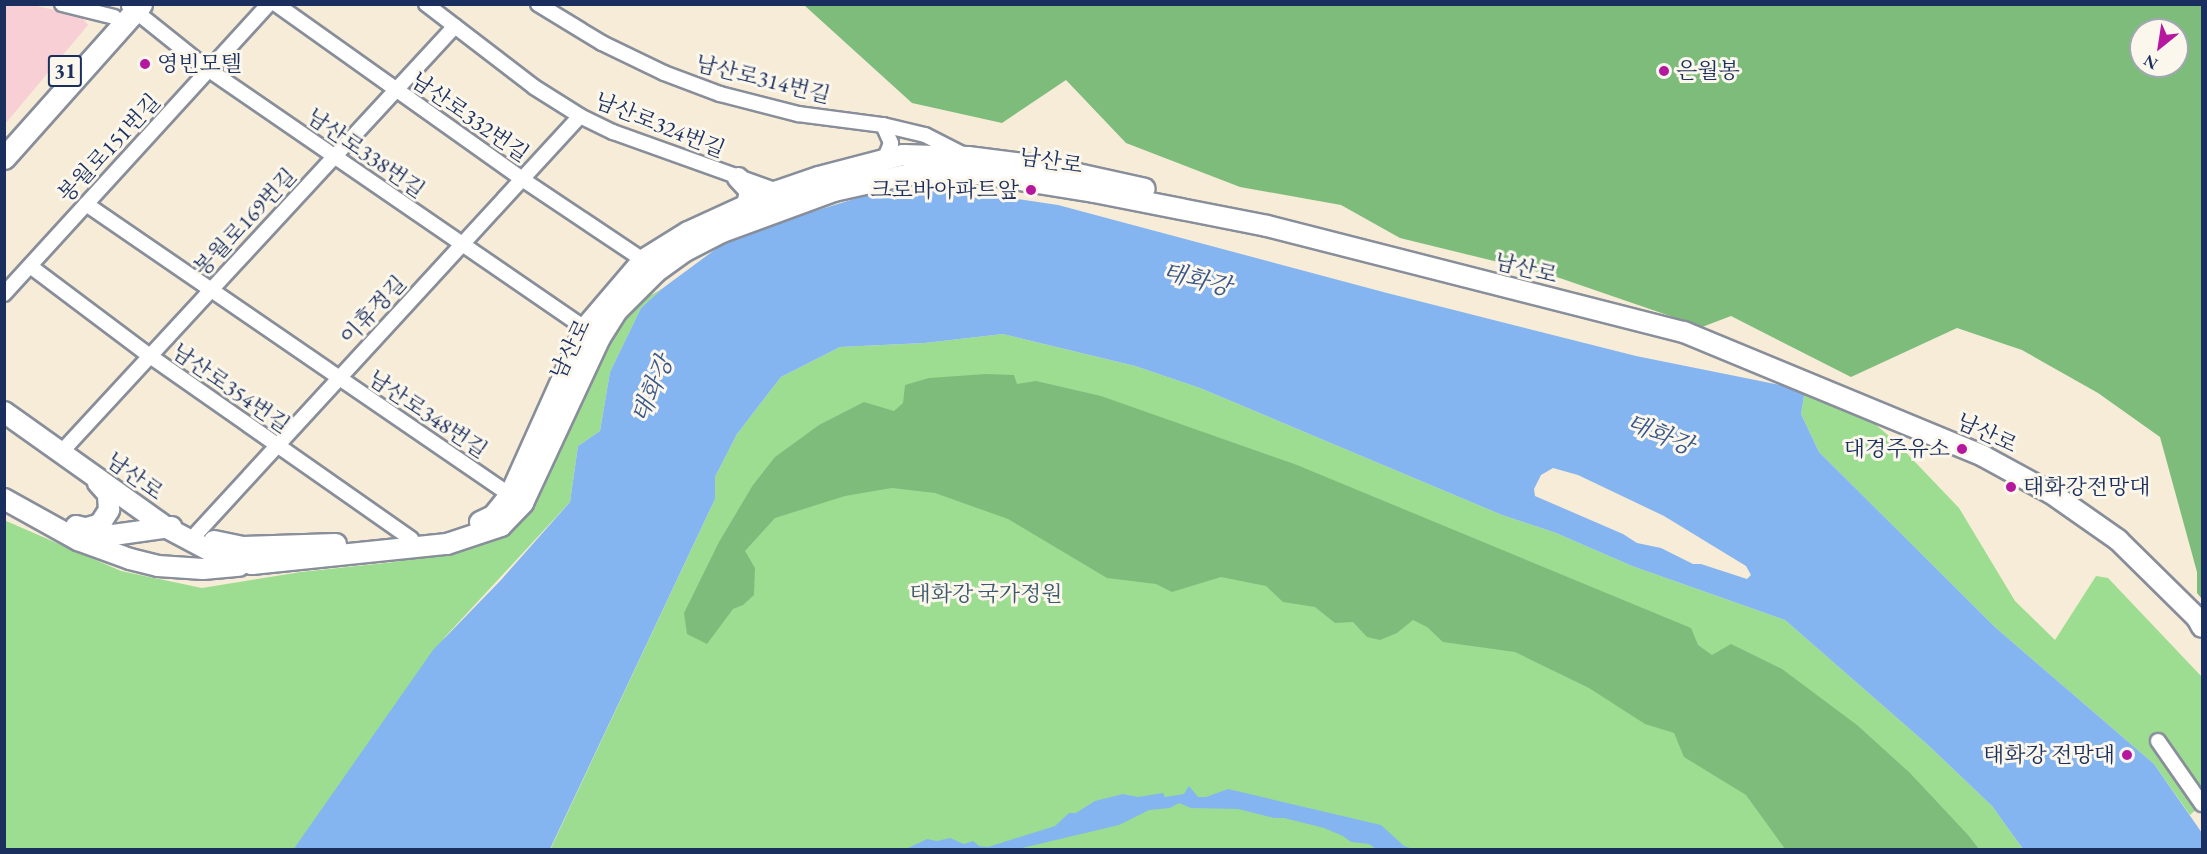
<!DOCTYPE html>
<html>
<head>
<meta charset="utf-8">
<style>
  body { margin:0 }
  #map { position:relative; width:2207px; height:854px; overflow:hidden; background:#f6ecd7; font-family:"EB Garamond","Noto Serif KR",serif }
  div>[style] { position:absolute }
  .built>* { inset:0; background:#f7cfd5 }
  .green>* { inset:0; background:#9ddd92 }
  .forest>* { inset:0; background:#7ebc7c }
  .water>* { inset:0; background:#84b5f0 }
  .roads { filter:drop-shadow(2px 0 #888e9a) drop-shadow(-2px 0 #888e9a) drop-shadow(0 2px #888e9a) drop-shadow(0 -2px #888e9a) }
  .street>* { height:14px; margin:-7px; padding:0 7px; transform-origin:7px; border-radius:7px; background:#fff }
  .secondary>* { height:20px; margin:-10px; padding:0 10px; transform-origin:10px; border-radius:10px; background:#fff }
  .primary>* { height:21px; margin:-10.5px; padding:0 10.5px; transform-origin:10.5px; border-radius:10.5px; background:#fff }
  .dots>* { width:16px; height:16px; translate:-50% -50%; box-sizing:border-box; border:3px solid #fbf7ec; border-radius:50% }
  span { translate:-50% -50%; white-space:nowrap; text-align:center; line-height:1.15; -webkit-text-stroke:6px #fbf7ec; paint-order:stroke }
  .shield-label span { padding:2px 4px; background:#fbf7ec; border:2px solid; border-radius:4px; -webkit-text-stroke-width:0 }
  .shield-label { font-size:21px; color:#1b2f5e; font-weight:700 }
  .poi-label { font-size:22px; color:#1b2f5e }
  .left { translate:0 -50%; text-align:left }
  .right { translate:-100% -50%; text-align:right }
  .street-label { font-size:22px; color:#1b2f5e }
  .park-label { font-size:22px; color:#3c5a6b }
  .water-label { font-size:24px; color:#3a578a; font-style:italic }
  .frame { position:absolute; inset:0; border:6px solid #1b2f5e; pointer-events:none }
  .north { position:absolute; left:2129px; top:18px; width:60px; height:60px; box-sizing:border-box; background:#fbf7ec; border:2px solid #a1a7b3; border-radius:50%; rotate:210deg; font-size:16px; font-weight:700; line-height:24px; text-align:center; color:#1b2f5e }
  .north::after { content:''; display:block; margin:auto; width:21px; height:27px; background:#b5179e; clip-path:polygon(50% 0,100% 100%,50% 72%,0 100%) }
</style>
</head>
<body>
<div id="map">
  <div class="built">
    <i style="clip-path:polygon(5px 4px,32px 5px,81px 16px,88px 25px,5px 124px)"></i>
  </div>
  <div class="green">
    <i style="clip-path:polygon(663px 288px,641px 308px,610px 372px,600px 431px,578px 446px,570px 502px,445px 637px,295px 848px,5px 849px,4px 520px,121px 571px,202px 588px,301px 572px,395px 562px,463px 547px,625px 311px)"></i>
    <i style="clip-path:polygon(1003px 334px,1135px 366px,1200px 388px,1502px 515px,1556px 533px,1632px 566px,1785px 620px,1928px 745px,1992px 806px,2023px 849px,550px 850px,715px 499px,715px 477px,737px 434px,781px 377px,840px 347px,925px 343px)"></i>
    <i style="clip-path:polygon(1805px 390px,1876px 425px,1895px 441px,1959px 508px,2015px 601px,2055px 640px,2096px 576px,2108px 578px,2202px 677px,2202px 804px,2190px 815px,2154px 764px,1996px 628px,1819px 452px,1801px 414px)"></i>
  </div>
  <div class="forest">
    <i style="clip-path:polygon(evenodd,804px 5px,2202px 5px,2202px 599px,2197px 593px,2197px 572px,2160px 437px,2098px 393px,2022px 350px,1957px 328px,1851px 377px,1731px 316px,1702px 327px,1551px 275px,1400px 238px,1341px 205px,1240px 187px,1126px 143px,1066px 80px,1002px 123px,912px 103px,804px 5px,2141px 30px,2177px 30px,2177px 66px,2141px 66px,2141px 30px)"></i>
    <i style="clip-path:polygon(986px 374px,1014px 375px,1017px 384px,1036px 381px,1101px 396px,1297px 465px,1691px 628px,1698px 645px,1712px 655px,1731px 644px,1782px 669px,1857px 725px,1910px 773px,1968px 835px,1979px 849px,1785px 849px,1746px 795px,1684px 757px,1674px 733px,1645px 724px,1589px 688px,1515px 652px,1443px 642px,1427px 627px,1413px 620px,1397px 633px,1380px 640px,1367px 637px,1353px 622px,1335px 623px,1315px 607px,1283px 602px,1266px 586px,1221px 577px,1172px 592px,1156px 584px,1107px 578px,1008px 519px,935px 493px,892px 488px,845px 496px,775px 518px,745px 551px,755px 568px,754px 595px,743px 605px,733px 609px,707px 644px,687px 634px,684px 613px,719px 542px,753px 485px,775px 457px,819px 425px,864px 402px,894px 411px,903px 403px,905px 385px,929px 378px)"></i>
  </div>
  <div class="water">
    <i style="clip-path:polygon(evenodd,945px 188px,1058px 205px,1387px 293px,1636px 356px,1805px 390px,1801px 414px,1819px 452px,1996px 628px,2154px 764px,2202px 833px,2202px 849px,2023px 849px,1992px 806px,1928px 745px,1785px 620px,1632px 566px,1556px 533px,1502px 515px,1200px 388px,1135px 366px,1003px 334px,925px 343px,840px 347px,781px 377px,737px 434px,715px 477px,715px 499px,550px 849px,293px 850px,433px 650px,501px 580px,570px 502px,578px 446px,600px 431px,610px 372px,641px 308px,663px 288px,724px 243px,766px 226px,877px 192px,945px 188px,1553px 468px,1578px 475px,1664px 516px,1746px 566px,1751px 575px,1747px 579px,1701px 564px,1693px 564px,1661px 548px,1637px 543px,1623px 534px,1535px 496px,1534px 489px,1541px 475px,1553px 468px)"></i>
    <i style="clip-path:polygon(1189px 786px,1198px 797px,1206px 797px,1228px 789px,1381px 825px,1404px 846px,1413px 849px,1376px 849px,1369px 844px,1351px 842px,1343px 836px,1324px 828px,1284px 818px,1274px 818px,1238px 809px,1191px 808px,1179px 803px,1170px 808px,1149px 810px,1119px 825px,1018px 849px,906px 849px,927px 839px,937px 841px,950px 838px,964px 844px,973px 841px,979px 846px,988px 847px,1055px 826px,1069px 813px,1076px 813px,1095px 801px,1123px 794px,1138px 797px,1163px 793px,1165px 797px,1184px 794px)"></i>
  </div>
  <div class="roads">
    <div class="street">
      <i style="left:62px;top:4px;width:54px;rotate:14deg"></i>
      <i style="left:276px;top:4px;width:302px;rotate:35.4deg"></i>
      <i style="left:522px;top:179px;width:146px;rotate:33.8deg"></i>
      <i style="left:426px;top:4px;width:136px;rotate:37.5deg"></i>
      <i style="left:534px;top:87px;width:54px;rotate:32.2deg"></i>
      <i style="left:580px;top:116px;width:37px;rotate:26deg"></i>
      <i style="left:613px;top:132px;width:175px;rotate:19.7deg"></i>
      <i style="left:538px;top:4px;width:75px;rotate:31.4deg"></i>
      <i style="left:602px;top:43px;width:69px;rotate:25.8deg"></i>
      <i style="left:664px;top:73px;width:60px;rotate:20.6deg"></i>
      <i style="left:720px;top:94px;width:81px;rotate:14.4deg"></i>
      <i style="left:798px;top:114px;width:86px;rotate:7.4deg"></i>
      <i style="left:883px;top:125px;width:43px;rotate:13.4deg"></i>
      <i style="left:925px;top:135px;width:44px;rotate:27.1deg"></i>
      <i style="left:129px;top:6px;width:102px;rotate:38.7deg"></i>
      <i style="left:209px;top:70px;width:456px;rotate:34.5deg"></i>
      <i style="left:883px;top:125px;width:20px;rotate:66deg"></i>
      <i style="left:891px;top:143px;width:18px;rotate:112deg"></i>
      <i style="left:86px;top:204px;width:514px;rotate:34.46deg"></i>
      <i style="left:30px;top:266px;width:150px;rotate:36.9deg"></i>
      <i style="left:150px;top:356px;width:319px;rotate:35deg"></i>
      <i style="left:4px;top:294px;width:393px;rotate:-47.6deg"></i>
      <i style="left:66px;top:447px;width:573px;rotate:-47.26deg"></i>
      <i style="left:197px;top:533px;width:566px;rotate:-47.43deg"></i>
      <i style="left:2158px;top:741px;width:77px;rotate:55.1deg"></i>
    </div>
    <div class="secondary">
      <i style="left:738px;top:178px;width:18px;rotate:47deg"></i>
      <i style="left:750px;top:191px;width:14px;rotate:102deg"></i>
      <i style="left:4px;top:412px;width:200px;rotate:35.4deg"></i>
      <i style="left:167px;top:528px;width:58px;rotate:27.9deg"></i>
      <i style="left:218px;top:555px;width:35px;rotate:15deg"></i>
      <i style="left:252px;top:564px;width:196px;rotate:-5.9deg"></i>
      <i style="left:447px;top:544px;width:57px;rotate:-18.4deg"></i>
      <i style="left:501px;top:526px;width:32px;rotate:-46deg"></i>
      <i style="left:523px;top:503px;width:182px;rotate:-65deg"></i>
      <i style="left:600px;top:338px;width:32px;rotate:-58deg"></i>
      <i style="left:617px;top:311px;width:55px;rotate:-45deg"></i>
      <i style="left:656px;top:272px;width:36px;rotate:-36deg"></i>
      <i style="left:685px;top:251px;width:42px;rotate:-27.2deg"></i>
      <i style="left:722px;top:232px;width:119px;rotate:-20.1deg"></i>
      <i style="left:834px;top:191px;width:78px;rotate:-12.6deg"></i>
      <i style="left:910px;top:174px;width:72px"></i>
      <i style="left:982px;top:174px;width:113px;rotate:9.1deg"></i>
      <i style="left:1094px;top:192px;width:176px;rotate:11.1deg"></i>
      <i style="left:1267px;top:226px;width:430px;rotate:14.3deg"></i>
      <i style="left:1684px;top:332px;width:324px;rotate:22.5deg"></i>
      <i style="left:1983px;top:456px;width:77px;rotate:28.6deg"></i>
      <i style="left:2051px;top:493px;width:82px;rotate:35deg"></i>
      <i style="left:2118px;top:540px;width:111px;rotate:44.6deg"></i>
      <i style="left:2197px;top:618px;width:10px;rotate:61deg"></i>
      <i style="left:4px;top:499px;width:85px;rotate:29deg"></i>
      <i style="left:78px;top:540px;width:55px;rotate:20.1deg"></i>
      <i style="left:130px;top:559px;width:29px;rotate:14deg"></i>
      <i style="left:158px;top:566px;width:45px;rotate:3.8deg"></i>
      <i style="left:203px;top:569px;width:36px;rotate:-5deg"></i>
      <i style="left:480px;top:522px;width:14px;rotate:-25deg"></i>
      <i style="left:493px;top:516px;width:27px;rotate:-51deg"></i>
      <i style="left:510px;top:495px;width:183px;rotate:-65.8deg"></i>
      <i style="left:585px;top:328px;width:89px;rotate:-49.5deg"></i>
      <i style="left:643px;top:260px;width:53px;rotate:-31.9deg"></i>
      <i style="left:688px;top:232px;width:99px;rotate:-24.5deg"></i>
      <i style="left:778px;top:191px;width:43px;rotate:-18.9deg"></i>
      <i style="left:819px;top:177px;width:87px;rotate:-14.7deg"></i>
      <i style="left:903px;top:155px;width:65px;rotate:1.8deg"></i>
      <i style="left:968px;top:157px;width:79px;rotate:7.3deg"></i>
      <i style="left:1046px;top:167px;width:101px;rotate:12.5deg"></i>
      <i style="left:76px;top:526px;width:38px;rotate:14deg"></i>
      <i style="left:113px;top:535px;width:59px;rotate:-7.9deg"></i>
      <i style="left:83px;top:529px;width:18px;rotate:-16deg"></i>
      <i style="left:100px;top:524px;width:17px;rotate:-57deg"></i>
      <i style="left:109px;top:510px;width:16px;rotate:-94deg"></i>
      <i style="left:108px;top:494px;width:15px;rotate:-132deg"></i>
      <i style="left:214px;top:541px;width:30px;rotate:12deg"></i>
      <i style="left:243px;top:547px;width:93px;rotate:-1.8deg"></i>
    </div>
    <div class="primary">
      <i style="left:4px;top:158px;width:206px;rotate:-48.3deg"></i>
    </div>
  </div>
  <div class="dots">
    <i style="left:145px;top:64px;background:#b5179e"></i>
    <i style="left:1664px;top:71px;background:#b5179e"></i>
    <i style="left:1031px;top:190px;background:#b5179e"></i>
    <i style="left:1962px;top:449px;background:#b5179e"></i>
    <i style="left:2011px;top:487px;background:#b5179e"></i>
    <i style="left:2127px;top:755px;background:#b5179e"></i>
  </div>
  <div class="shield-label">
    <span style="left:65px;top:71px">31</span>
  </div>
  <div class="poi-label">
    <span class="left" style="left:157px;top:64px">영빈모텔</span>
    <span class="left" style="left:1676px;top:71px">은월봉</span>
    <span class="right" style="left:1019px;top:190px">크로바아파트앞</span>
    <span class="right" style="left:1950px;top:449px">대경주유소</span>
    <span class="left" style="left:2023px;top:487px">태화강전망대</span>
    <span class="right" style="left:2115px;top:755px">태화강 전망대</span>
  </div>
  <div class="street-label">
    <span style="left:763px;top:79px;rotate:14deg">남산로314번길</span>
    <span style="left:470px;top:117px;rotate:35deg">남산로332번길</span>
    <span style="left:660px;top:125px;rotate:22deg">남산로324번길</span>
    <span style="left:109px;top:148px;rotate:-47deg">봉월로151번길</span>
    <span style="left:366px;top:153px;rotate:35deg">남산로338번길</span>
    <span style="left:1051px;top:161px;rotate:9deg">남산로</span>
    <span style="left:245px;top:222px;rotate:-47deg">봉월로169번길</span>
    <span style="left:1526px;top:268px;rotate:14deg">남산로</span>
    <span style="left:373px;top:310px;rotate:-47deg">이휴정길</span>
    <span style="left:570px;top:349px;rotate:-64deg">남산로</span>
    <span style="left:231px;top:388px;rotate:35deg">남산로354번길</span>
    <span style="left:428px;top:414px;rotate:34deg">남산로348번길</span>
    <span style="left:1987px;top:433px;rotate:25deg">남산로</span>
    <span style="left:135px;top:476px;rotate:36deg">남산로</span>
  </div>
  <div class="park-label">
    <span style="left:986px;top:594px">태화강 국가정원</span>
  </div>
  <div class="water-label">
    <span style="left:1197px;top:279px;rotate:14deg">태화강</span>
    <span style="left:652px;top:389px;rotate:-67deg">태화강</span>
    <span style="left:1660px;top:434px;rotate:22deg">태화강</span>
  </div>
  <div class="frame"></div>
  <div class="north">N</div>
</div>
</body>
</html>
